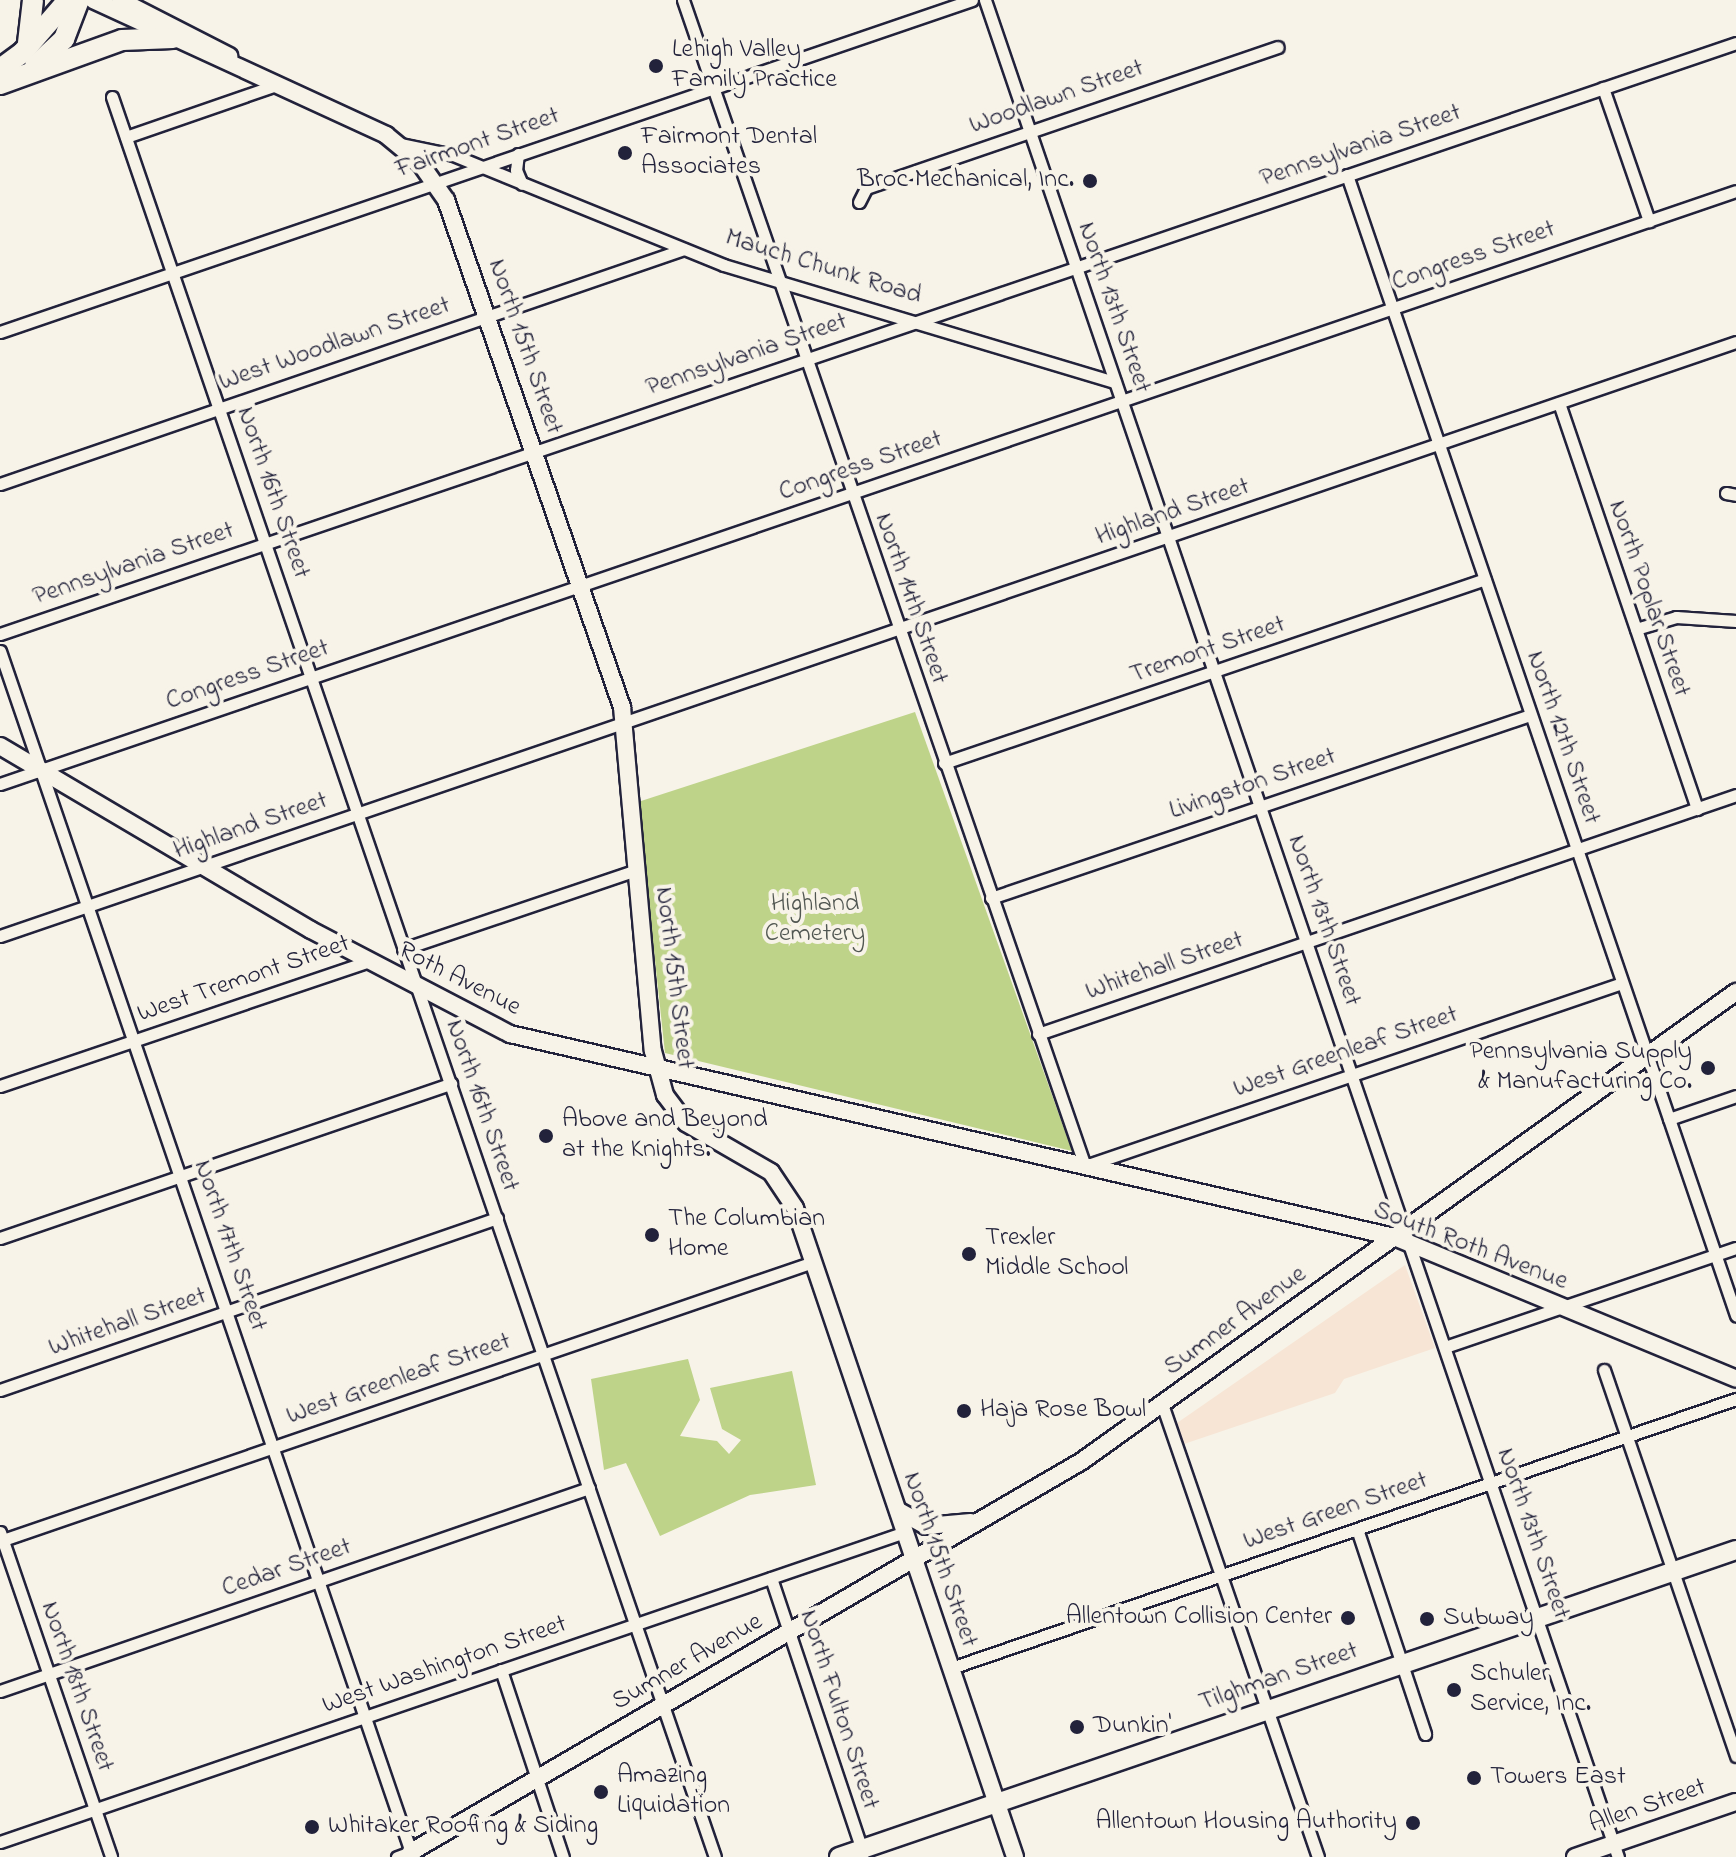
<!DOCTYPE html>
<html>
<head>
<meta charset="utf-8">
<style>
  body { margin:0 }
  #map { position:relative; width:1736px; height:1857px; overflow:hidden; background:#f7f3e8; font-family:"Indie Flower",sans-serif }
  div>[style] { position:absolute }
  .built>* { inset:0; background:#f7e5d5 }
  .green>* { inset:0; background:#bed389 }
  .roads { filter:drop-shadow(2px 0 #22223b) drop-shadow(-2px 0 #22223b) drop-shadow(0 2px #22223b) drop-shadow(0 -2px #22223b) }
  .street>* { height:11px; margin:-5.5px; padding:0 5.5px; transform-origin:5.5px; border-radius:5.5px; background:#f7f3e8 }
  .secondary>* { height:16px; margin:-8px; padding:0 8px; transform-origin:8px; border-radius:8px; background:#f7f3e8 }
  .primary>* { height:18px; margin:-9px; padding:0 9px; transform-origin:9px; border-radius:9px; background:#f7f3e8 }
  .highway>* { height:20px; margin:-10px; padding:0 10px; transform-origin:10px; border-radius:10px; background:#f7f3e8 }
  .dots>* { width:22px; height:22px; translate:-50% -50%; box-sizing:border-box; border:4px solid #f7f3e8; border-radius:50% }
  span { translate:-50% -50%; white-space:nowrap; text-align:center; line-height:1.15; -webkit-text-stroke:8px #f7f3e8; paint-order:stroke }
  .poi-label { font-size:26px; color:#22223b }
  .left { translate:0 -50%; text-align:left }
  .right { translate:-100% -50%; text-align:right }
  .street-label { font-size:26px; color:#22223b }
  .park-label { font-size:26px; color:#515752 }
</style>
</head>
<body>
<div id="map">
  <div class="built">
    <i style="clip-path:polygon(1405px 1265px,1435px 1348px,1344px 1379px,1335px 1393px,1184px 1444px,1177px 1423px)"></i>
  </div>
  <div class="green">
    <i style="clip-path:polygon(915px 712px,1072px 1151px,665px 1053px,638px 802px)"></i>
    <i style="clip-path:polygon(688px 1359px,700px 1400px,680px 1436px,717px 1441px,729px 1454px,741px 1440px,722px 1429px,710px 1388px,792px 1371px,816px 1485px,750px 1495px,660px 1536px,626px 1463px,604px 1470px,591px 1379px)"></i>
  </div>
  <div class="roads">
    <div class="street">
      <i style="left:683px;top:0;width:1233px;rotate:70.98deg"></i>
      <i style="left:1085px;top:1166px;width:567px;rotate:-18.82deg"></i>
      <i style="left:985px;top:0;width:1962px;rotate:71.18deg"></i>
      <i style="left:1603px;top:88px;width:141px;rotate:70.9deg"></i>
      <i style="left:112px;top:97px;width:1860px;rotate:71.09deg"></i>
      <i style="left:126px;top:137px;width:162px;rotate:-19.1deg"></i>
      <i style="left:400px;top:144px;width:54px;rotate:11.7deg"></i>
      <i style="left:453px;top:155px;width:292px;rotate:22.1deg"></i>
      <i style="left:724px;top:265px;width:408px;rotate:16.7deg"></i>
      <i style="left:518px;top:154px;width:16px;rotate:97deg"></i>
      <i style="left:516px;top:170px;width:15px;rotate:67deg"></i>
      <i style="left:1347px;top:175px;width:1205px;rotate:71.16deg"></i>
      <i style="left:859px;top:202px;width:16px;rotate:-63deg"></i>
      <i style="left:866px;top:188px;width:435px;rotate:-18.9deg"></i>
      <i style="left:0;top:332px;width:1027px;rotate:-18.86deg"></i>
      <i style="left:1559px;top:403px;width:429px;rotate:71.2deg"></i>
      <i style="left:0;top:484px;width:723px;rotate:-18.96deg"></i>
      <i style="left:1726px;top:493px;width:10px;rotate:11deg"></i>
      <i style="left:1636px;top:629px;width:42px;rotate:-16.7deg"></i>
      <i style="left:1676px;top:617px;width:60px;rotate:3.8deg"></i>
      <i style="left:0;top:634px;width:1834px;rotate:-18.8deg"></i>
      <i style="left:0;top:651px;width:1269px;rotate:71.11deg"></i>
      <i style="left:411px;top:1852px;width:15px;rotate:160deg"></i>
      <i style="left:944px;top:763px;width:571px;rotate:-18.78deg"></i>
      <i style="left:0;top:784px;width:1834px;rotate:-18.86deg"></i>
      <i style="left:991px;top:898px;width:569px;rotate:-18.75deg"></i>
      <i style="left:0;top:936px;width:1835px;rotate:-18.89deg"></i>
      <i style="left:403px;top:949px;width:246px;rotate:-18.7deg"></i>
      <i style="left:1038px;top:1034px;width:738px;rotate:-18.9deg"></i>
      <i style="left:0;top:1086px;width:390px;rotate:-18.7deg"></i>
      <i style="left:1669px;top:1119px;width:71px;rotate:-18.9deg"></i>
      <i style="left:0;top:1238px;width:477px;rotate:-18.9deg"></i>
      <i style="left:1445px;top:1347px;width:307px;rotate:-18.8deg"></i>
      <i style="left:1604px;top:1370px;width:408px;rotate:71.1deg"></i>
      <i style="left:0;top:1390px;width:526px;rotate:-19.09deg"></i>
      <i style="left:1162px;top:1404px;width:479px;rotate:71deg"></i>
      <i style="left:1357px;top:1529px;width:216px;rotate:71.6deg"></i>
      <i style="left:0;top:1532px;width:343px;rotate:71.1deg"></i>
      <i style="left:0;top:1541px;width:860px;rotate:-18.94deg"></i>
      <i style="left:771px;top:1578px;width:290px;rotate:71.5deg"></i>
      <i style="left:951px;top:1668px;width:830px;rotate:-18.92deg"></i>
      <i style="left:501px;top:1670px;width:197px;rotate:71.7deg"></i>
      <i style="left:0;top:1691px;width:623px;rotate:-19.02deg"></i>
      <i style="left:0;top:1842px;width:957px;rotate:-18.91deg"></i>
    </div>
    <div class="secondary">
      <i style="left:93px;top:0;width:323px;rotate:24.7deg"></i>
      <i style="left:386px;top:135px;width:44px;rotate:39.5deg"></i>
      <i style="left:420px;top:163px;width:45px;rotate:54.9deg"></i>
      <i style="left:446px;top:200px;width:537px;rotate:70.86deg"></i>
      <i style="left:622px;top:707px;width:345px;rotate:84.9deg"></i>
      <i style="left:653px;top:1051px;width:46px;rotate:74.7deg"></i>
      <i style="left:665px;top:1095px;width:35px;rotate:53deg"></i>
      <i style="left:686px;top:1123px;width:98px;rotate:30deg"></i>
      <i style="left:771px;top:1172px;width:43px;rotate:56.3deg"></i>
      <i style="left:795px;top:1208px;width:685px;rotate:71.27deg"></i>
      <i style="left:120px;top:0;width:123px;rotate:27.2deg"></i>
      <i style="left:0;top:746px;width:361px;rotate:30.6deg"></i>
      <i style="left:311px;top:930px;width:225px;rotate:27.6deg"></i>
      <i style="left:510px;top:1034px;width:907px;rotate:12.93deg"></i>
      <i style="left:1394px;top:1237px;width:370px;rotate:22.5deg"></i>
      <i style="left:899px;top:1511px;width:31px;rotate:29deg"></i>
      <i style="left:926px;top:1526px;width:45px;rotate:-5.1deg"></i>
      <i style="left:412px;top:1857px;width:5px;rotate:-101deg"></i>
      <i style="left:411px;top:1852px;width:777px;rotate:-30.23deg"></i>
      <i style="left:1082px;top:1461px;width:805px;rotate:-35.65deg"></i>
      <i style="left:1575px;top:1857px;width:170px;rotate:-18.9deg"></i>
    </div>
    <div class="primary">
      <i style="left:839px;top:1857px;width:948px;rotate:-18.89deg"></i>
    </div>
    <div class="highway">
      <i style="left:28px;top:43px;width:43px;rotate:-83.4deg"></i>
      <i style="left:35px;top:66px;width:40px;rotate:-43deg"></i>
      <i style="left:64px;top:39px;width:42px;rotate:-69deg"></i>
      <i style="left:0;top:69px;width:29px;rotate:-36deg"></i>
      <i style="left:23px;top:52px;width:69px;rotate:-49.1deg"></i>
      <i style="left:0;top:84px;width:130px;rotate:-19.8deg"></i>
      <i style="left:122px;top:40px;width:51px;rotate:-2.2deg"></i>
    </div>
  </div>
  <div class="dots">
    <i style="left:656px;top:66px;background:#22223b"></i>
    <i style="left:625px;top:153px;background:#22223b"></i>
    <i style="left:1090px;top:181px;background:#22223b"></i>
    <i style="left:1708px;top:1068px;background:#22223b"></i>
    <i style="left:546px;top:1136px;background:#22223b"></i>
    <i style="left:652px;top:1235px;background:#22223b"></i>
    <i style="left:969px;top:1254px;background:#22223b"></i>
    <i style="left:964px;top:1411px;background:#22223b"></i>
    <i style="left:1348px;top:1618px;background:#22223b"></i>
    <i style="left:1427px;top:1619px;background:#22223b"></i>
    <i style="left:1454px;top:1690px;background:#22223b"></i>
    <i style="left:1077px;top:1727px;background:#22223b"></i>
    <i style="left:1474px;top:1778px;background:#22223b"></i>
    <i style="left:601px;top:1792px;background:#22223b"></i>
    <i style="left:1413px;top:1823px;background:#22223b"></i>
    <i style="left:312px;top:1827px;background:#22223b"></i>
  </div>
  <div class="poi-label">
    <span class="left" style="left:672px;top:66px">Lehigh Valley<br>Family Practice</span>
    <span class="left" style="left:641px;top:153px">Fairmont Dental<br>Associates</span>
    <span class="right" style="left:1074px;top:181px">Broc Mechanical, Inc.</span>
    <span class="right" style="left:1692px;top:1068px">Pennsylvania Supply<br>&amp; Manufacturing Co.</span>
    <span class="left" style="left:562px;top:1136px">Above and Beyond<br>at the Knights.</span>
    <span class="left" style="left:668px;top:1235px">The Columbian<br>Home</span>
    <span class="left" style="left:985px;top:1254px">Trexler<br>Middle School</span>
    <span class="left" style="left:980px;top:1411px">Haja Rose Bowl</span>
    <span class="right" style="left:1332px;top:1618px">Allentown Collision Center</span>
    <span class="left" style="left:1443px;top:1619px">Subway</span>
    <span class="left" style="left:1470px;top:1690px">Schuler<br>Service, Inc.</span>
    <span class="left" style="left:1093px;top:1727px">Dunkin'</span>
    <span class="left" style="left:617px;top:1792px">Amazing<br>Liquidation</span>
    <span class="left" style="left:1490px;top:1778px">Towers East</span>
    <span class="right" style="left:1397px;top:1823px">Allentown Housing Authority</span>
    <span class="left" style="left:328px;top:1827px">Whitaker Roofing &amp; Siding</span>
  </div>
  <div class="street-label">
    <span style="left:1057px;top:98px;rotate:-19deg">Woodlawn Street</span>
    <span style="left:478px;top:144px;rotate:-19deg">Fairmont Street</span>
    <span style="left:1361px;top:147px;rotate:-19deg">Pennsylvania Street</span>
    <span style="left:1474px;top:257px;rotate:-19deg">Congress Street</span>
    <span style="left:823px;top:268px;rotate:17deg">Mauch Chunk Road</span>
    <span style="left:1113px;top:308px;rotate:71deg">North 13th Street</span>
    <span style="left:335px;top:345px;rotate:-19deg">West Woodlawn Street</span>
    <span style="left:524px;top:347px;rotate:71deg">North 15th Street</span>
    <span style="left:747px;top:356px;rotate:-19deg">Pennsylvania Street</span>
    <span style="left:861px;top:467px;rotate:-19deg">Congress Street</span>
    <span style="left:272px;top:493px;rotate:71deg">North 16th Street</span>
    <span style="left:1173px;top:513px;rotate:-19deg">Highland Street</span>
    <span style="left:134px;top:565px;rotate:-19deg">Pennsylvania Street</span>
    <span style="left:910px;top:599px;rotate:71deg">North 14th Street</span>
    <span style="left:1648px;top:599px;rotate:71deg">North Poplar Street</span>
    <span style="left:1208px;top:651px;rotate:-19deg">Tremont Street</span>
    <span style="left:248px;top:676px;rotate:-19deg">Congress Street</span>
    <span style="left:1562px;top:738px;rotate:71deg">North 12th Street</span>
    <span style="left:1253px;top:785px;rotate:-19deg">Livingston Street</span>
    <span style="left:251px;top:827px;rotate:-19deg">Highland Street</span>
    <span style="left:1323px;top:921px;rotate:71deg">North 13th Street</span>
    <span style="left:1165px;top:967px;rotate:-19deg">Whitehall Street</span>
    <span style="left:673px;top:978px;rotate:83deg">North 15th Street</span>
    <span style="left:244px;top:980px;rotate:-19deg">West Tremont Street</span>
    <span style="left:459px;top:980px;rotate:27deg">Roth Avenue</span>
    <span style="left:1346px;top:1053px;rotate:-19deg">West Greenleaf Street</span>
    <span style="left:481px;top:1106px;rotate:71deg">North 16th Street</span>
    <span style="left:229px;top:1246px;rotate:71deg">North 17th Street</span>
    <span style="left:1470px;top:1247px;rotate:21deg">South Roth Avenue</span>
    <span style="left:1236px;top:1322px;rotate:-36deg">Sumner Avenue</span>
    <span style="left:128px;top:1323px;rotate:-19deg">Whitehall Street</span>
    <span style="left:399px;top:1380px;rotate:-19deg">West Greenleaf Street</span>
    <span style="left:1336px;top:1512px;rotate:-19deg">West Green Street</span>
    <span style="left:1532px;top:1534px;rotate:71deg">North 13th Street</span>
    <span style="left:939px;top:1560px;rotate:71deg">North 15th Street</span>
    <span style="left:287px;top:1569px;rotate:-19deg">Cedar Street</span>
    <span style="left:688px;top:1663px;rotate:-30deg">Sumner Avenue</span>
    <span style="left:445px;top:1666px;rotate:-19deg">West Washington Street</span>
    <span style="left:1279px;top:1678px;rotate:-19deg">Tilghman Street</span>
    <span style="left:76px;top:1687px;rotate:71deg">North 18th Street</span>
    <span style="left:838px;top:1710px;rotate:72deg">North Fulton Street</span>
    <span style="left:1648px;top:1807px;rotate:-19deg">Allen Street</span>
  </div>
  <div class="park-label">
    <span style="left:815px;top:920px">Highland<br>Cemetery</span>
  </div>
</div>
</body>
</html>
